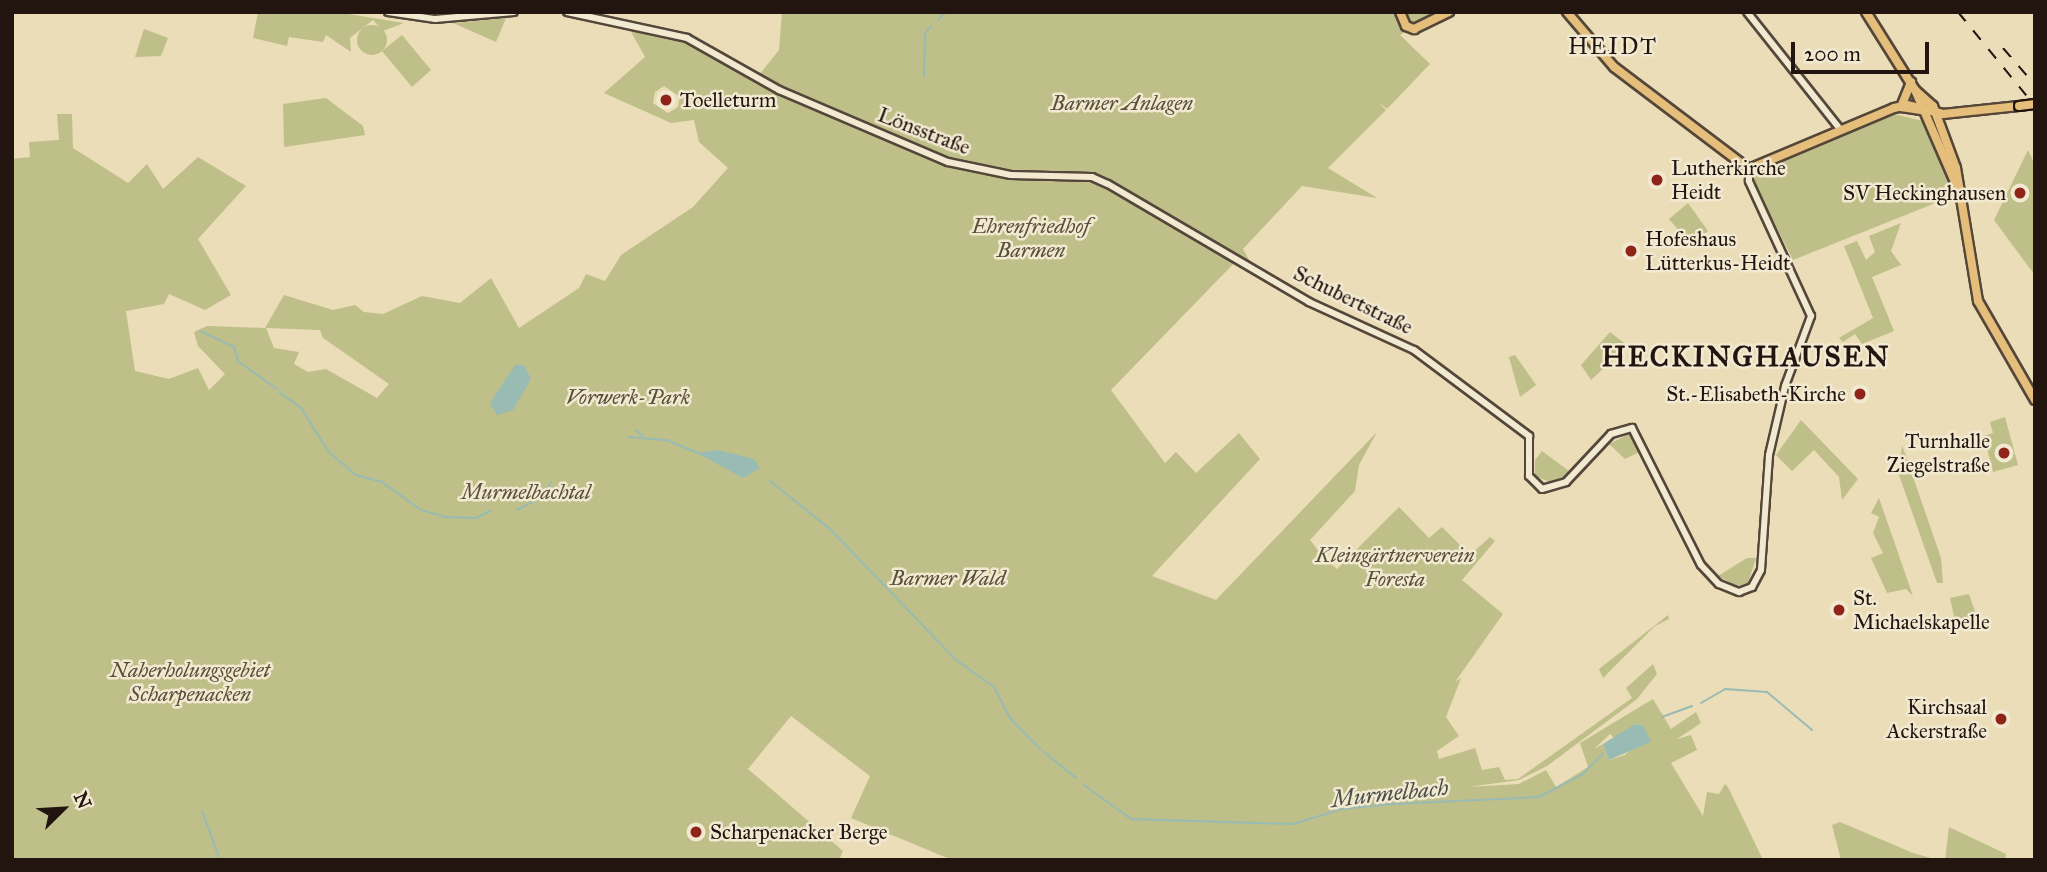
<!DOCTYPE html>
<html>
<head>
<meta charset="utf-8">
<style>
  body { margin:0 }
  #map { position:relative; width:2047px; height:872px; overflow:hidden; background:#ebddb8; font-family:"IM FELL Great Primer",serif }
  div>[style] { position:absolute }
  .green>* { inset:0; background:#bfbf89 }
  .round { border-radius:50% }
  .water>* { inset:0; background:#98bbb3 }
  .stream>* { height:2px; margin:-1px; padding:0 1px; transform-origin:1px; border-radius:1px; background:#98bbb3 }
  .roads { filter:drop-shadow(2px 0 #54473a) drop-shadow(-2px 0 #54473a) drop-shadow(0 2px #54473a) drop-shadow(0 -2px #54473a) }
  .minor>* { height:6px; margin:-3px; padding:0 3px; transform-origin:3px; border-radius:3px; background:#f2e9d1 }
  .major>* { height:8px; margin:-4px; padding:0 4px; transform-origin:4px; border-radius:4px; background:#e6be7c }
  .rail>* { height:2px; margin-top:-1px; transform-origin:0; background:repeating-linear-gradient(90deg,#221510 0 12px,transparent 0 24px) }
  .bridges { filter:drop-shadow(2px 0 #221510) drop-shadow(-2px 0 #221510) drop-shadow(0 2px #221510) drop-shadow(0 -2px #221510) }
  .major-bridge>* { height:8px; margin:-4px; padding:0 4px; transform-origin:4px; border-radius:4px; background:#e6be7c }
  .dots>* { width:19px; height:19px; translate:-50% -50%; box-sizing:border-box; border:4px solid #f2e9d1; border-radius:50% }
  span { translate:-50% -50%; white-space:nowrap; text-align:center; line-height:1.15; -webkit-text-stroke:5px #f2e9d1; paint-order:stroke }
  .poi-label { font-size:21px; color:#221510 }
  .left { translate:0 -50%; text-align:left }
  .right { translate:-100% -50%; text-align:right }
  .park-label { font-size:21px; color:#59503a; font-style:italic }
  .street-label { font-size:21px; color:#221510 }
  .neighbourhood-label { font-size:23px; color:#221510; letter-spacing:2px }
  .water-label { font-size:23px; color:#4b4f49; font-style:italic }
  .district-label { font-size:28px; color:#221510; font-weight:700; letter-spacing:2px }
  .frame { position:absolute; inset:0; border:14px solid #221510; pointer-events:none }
  .north { position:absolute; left:28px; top:774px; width:70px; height:70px; -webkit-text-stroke:5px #f2e9d1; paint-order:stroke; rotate:66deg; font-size:19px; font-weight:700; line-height:28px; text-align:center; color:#221510 }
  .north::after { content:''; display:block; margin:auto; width:24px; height:32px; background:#221510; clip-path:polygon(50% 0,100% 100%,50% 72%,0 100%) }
  .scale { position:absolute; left:1791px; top:42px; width:138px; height:32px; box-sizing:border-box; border:4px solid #221510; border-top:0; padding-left:9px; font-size:21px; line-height:24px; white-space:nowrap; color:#221510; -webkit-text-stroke:5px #f2e9d1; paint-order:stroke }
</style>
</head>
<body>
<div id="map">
  <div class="green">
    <i style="clip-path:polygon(258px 12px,336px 12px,404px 23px,383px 31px,373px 20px,350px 38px,351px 52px,326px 35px,323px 42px,289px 37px,287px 46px,253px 38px)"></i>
    <i style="clip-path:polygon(evenodd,782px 12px,1438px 12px,1400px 35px,1430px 64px,1387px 109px,1378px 102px,1386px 110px,1328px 168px,1377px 198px,1302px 186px,1243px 249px,1251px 263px,1240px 257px,1111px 390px,1165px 463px,1176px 452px,1196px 473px,1239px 433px,1260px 459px,1152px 576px,1216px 600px,1377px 432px,1359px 465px,1355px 491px,1310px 540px,1324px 558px,1337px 569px,1399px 507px,1429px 538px,1442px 527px,1470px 555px,1490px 537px,1495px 541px,1462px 580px,1503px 614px,1455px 682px,1461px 678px,1446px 717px,1459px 736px,1437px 751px,1439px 759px,1475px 748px,1482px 770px,1499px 767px,1505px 780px,1518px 779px,1632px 698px,1626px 688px,1653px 664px,1657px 674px,1637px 699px,1547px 766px,1519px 780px,1468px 787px,1519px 784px,1546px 770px,1556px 787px,1588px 767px,1580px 743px,1653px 699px,1671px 729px,1696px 712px,1701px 723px,1677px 739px,1691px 735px,1697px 750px,1671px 763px,1703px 816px,1707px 792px,1719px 794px,1725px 784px,1728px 787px,1763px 860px,952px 860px,851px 818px,870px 776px,791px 716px,748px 769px,843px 851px,839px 860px,12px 860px,12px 159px,30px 157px,29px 142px,59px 140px,57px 114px,72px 114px,73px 148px,128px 183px,147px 164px,163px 189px,198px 157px,246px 186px,198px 239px,231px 295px,205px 310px,169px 294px,164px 304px,126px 311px,135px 371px,169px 379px,198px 368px,209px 390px,225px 374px,198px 346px,194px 332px,207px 326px,265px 328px,284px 295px,333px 310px,355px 305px,364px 312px,383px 314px,422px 296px,460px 303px,491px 278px,519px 328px,579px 288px,586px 274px,605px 281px,621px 255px,693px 207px,728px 168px,699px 142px,694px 120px,671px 123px,604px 93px,645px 57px,629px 28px,678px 38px,748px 78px,759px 75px,779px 50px,782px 12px,664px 86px,680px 97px,678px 107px,668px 113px,653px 103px,655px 92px,664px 86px,782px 12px,266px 328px,320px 330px,323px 338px,389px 384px,377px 398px,326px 369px,308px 372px,294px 364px,299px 352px,274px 348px,266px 328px,782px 12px,1635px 724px,1643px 725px,1647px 735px,1625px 755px,1609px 760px,1603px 744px,1594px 749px,1610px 734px,1615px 739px,1635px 724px)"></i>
    <i style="clip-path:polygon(506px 18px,496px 42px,453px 23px)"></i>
    <i class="round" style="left:357px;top:25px;width:30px;height:30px"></i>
    <i style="clip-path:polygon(144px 29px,168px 38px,161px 56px,135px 57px)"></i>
    <i style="clip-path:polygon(402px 35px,431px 70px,412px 87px,382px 51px)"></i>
    <i style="clip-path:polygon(326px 98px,363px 126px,365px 135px,284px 147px,283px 104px)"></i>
    <i style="clip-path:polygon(1894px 114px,1927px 122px,1953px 196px,1793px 260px,1752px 179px,1756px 170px)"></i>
    <i style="clip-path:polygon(2028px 150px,2035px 165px,2034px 274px,1994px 220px)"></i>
    <i style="clip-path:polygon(1688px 203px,1708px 231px,1690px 244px,1669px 219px)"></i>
    <i style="clip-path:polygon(1901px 223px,1891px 251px,1901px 265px,1872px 277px,1894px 331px,1862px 344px,1855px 334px,1843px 342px,1839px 338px,1873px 318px,1844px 246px,1857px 241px,1866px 260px,1875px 252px,1869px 236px)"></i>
    <i style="clip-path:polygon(1610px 332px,1628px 346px,1591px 380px,1581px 365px)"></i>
    <i style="clip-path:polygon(1515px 355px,1536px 385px,1520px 397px,1509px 357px)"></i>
    <i style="clip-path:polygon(2005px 417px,2018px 465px,1993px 472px,1984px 436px,1993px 433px,1990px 422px)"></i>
    <i style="clip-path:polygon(1801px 420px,1858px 479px,1842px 500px,1839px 477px,1814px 450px,1792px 471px,1776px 455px)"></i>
    <i style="clip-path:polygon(1629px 434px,1642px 451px,1625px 459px,1609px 444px)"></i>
    <i style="clip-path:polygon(1902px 445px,1941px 558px,1943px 583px,1937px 583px,1899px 475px)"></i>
    <i style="clip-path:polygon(1542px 451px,1569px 471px,1555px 484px,1535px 476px,1535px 460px)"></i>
    <i style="clip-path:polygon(1879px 498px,1913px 596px,1906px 589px,1887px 593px,1871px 558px,1883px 553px,1873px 533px,1879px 517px,1871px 513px)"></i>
    <i style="clip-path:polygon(1747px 558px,1756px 558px,1748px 583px,1737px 586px,1718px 576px)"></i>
    <i style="clip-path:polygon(1969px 594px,1979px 623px,1957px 630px,1950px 598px)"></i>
    <i style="clip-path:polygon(1668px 615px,1669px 619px,1655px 626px,1603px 678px,1599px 669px)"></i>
    <i style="clip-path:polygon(1840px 822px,1913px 853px,1938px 860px,1841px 860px,1832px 825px)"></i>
    <i style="clip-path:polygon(1949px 827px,2006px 854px,2005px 860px,1945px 860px)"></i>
  </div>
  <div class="water">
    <i style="clip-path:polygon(515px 365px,524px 365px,531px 379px,513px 410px,497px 415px,490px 403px)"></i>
    <i style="clip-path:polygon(718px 450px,754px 459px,760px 468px,743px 478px,697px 453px)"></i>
    <i style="clip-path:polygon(1635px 724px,1643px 725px,1651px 742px,1609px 760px,1603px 744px)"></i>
  </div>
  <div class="stream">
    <i style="left:938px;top:20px;width:11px;rotate:-45deg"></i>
    <i style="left:924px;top:77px;width:43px;rotate:-88.7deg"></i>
    <i style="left:925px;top:34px;width:10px;rotate:-53deg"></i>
    <i style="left:200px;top:331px;width:38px;rotate:25deg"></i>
    <i style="left:234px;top:347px;width:15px;rotate:74deg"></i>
    <i style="left:238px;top:361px;width:48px;rotate:35.7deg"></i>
    <i style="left:279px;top:392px;width:27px;rotate:36deg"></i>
    <i style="left:301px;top:408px;width:51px;rotate:57.9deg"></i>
    <i style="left:328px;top:451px;width:37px;rotate:41deg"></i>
    <i style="left:356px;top:475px;width:27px;rotate:15deg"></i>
    <i style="left:382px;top:482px;width:48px;rotate:35.7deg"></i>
    <i style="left:421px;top:510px;width:25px;rotate:16deg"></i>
    <i style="left:445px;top:517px;width:31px;rotate:2deg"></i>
    <i style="left:476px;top:518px;width:16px;rotate:-27deg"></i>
    <i style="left:636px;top:430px;width:9px;rotate:41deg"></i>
    <i style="left:629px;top:437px;width:38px;rotate:5deg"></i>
    <i style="left:667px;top:440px;width:34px;rotate:23deg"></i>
    <i style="left:770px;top:481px;width:77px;rotate:38.7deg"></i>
    <i style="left:830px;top:529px;width:182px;rotate:46.1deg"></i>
    <i style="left:956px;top:660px;width:47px;rotate:35.4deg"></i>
    <i style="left:994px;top:687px;width:34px;rotate:63deg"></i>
    <i style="left:1009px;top:717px;width:45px;rotate:45.9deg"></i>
    <i style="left:517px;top:510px;width:26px;rotate:-28deg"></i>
    <i style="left:540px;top:498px;width:19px;rotate:-54deg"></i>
    <i style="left:1701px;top:703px;width:28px;rotate:-30deg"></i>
    <i style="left:1725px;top:689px;width:42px;rotate:4.1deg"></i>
    <i style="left:1767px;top:692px;width:59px;rotate:40.2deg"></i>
    <i style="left:1662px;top:717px;width:32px;rotate:-20deg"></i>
    <i style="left:1044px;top:752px;width:41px;rotate:39.1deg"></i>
    <i style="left:1084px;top:785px;width:58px;rotate:35.9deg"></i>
    <i style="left:1131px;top:819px;width:162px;rotate:1.8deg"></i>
    <i style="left:1293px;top:824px;width:51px;rotate:-17deg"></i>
    <i style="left:1342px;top:809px;width:50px;rotate:-5.7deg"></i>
    <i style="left:1392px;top:804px;width:147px;rotate:-2.7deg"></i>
    <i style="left:1539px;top:797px;width:50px;rotate:-27.6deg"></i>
    <i style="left:1583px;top:774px;width:29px;rotate:-46deg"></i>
    <i style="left:202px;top:811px;width:52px;rotate:69.8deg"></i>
  </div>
  <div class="roads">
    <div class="minor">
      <i style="left:388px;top:12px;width:48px;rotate:8.5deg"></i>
      <i style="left:435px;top:19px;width:79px;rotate:-5.1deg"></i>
      <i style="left:567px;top:12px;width:123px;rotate:12.2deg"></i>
      <i style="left:687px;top:38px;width:106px;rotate:29.5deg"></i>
      <i style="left:779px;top:90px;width:184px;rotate:23.1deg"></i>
      <i style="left:948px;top:162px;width:64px;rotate:11.7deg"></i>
      <i style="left:1011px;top:175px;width:81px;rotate:1.4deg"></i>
      <i style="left:1092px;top:177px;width:17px;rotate:24deg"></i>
      <i style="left:1108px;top:184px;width:233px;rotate:30.4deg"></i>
      <i style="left:1309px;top:302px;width:115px;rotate:24.6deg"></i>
      <i style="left:1414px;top:350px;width:144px;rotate:36.8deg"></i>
      <i style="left:1529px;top:436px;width:40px;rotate:90deg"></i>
      <i style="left:1529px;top:476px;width:18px;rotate:45deg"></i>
      <i style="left:1542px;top:489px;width:25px;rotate:-16deg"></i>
      <i style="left:1566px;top:482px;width:66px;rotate:-46.8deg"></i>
      <i style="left:1611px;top:434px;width:22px;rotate:-16deg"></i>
      <i style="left:1632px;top:428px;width:153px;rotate:63.3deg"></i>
      <i style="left:1701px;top:565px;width:26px;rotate:47deg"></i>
      <i style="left:1719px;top:584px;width:22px;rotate:22deg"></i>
      <i style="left:1739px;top:592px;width:14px;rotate:-21deg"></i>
      <i style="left:1752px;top:587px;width:19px;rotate:-62deg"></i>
      <i style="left:1761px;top:570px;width:115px;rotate:-86deg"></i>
      <i style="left:1769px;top:455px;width:71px;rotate:-76.9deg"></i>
      <i style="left:1785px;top:386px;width:75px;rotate:-69.6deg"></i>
      <i style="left:1811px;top:316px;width:149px;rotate:-114.7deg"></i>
      <i style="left:1749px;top:181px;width:12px;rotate:-90deg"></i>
      <i style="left:1747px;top:12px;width:151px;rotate:51.5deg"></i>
    </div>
    <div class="major">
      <i style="left:1400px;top:12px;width:15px;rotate:67deg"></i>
      <i style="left:1406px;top:26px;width:9px;rotate:21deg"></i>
      <i style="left:1414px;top:29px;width:39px;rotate:-26deg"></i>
      <i style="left:1567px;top:12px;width:72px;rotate:49.5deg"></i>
      <i style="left:1614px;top:67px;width:169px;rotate:37.1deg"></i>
      <i style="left:1749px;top:169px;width:157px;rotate:-22.8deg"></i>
      <i style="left:1894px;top:108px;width:13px;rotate:-13deg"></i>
      <i style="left:1907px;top:105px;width:37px;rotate:14deg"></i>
      <i style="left:1943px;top:114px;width:76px;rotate:-6deg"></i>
      <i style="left:1866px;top:12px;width:92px;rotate:57.9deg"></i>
      <i style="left:1915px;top:90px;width:108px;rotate:66.5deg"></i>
      <i style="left:1915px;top:90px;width:24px;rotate:42deg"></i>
      <i style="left:1933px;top:106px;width:66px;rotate:69.6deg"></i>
      <i style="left:1956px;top:168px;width:135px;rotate:80.6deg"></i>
      <i style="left:1978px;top:301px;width:114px;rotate:60.1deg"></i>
      <i style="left:1901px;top:107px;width:25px;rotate:9deg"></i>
      <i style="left:1901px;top:107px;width:27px;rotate:-68deg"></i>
    </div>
  </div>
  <div class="rail">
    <i style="left:1958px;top:12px;width:122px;rotate:50.7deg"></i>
    <i style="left:2003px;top:48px;width:49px;rotate:49.1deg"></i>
  </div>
  <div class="bridges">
    <div class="major-bridge">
      <i style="left:2019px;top:106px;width:16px;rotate:-7deg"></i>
    </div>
  </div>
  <div class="dots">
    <i style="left:666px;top:100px;background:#8f2418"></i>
    <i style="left:1657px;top:180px;background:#8f2418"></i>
    <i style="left:2020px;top:193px;background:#8f2418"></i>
    <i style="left:1631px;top:251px;background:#8f2418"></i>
    <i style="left:1860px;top:394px;background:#8f2418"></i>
    <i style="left:2004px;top:453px;background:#8f2418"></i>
    <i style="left:1839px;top:610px;background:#8f2418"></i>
    <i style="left:2001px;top:719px;background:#8f2418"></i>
    <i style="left:696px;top:832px;background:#8f2418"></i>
  </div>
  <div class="poi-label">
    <span class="left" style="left:680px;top:100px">Toelleturm</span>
    <span class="left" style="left:1671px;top:180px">Lutherkirche<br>Heidt</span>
    <span class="right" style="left:2006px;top:193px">SV Heckinghausen</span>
    <span class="left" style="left:1645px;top:251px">Hofeshaus<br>Lütterkus-Heidt</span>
    <span class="right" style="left:1846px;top:394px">St.-Elisabeth-Kirche</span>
    <span class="right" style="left:1990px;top:453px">Turnhalle<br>Ziegelstraße</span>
    <span class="left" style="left:1853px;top:610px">St.<br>Michaelskapelle</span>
    <span class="right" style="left:1987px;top:719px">Kirchsaal<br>Ackerstraße</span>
    <span class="left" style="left:710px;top:832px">Scharpenacker Berge</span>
  </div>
  <div class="park-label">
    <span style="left:1122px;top:103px">Barmer Anlagen</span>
    <span style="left:1031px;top:238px">Ehrenfriedhof<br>Barmen</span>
    <span style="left:628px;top:397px">Vorwerk-Park</span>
    <span style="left:526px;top:492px">Murmelbachtal</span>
    <span style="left:1395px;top:567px">Kleingärtnerverein<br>Foresta</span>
    <span style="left:948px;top:578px">Barmer Wald</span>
    <span style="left:190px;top:682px">Naherholungsgebiet<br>Scharpenacken</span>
  </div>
  <div class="street-label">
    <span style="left:924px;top:131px;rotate:21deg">Lönsstraße</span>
    <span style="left:1353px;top:300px;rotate:26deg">Schubertstraße</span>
  </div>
  <div class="neighbourhood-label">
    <span style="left:1613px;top:46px">HEIDT</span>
  </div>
  <div class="water-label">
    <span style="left:1390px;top:793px;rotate:-6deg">Murmelbach</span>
  </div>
  <div class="district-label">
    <span style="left:1746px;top:357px">HECKINGHAUSEN</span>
  </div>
  <div class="frame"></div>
  <div class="north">N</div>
  <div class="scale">200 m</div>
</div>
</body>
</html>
